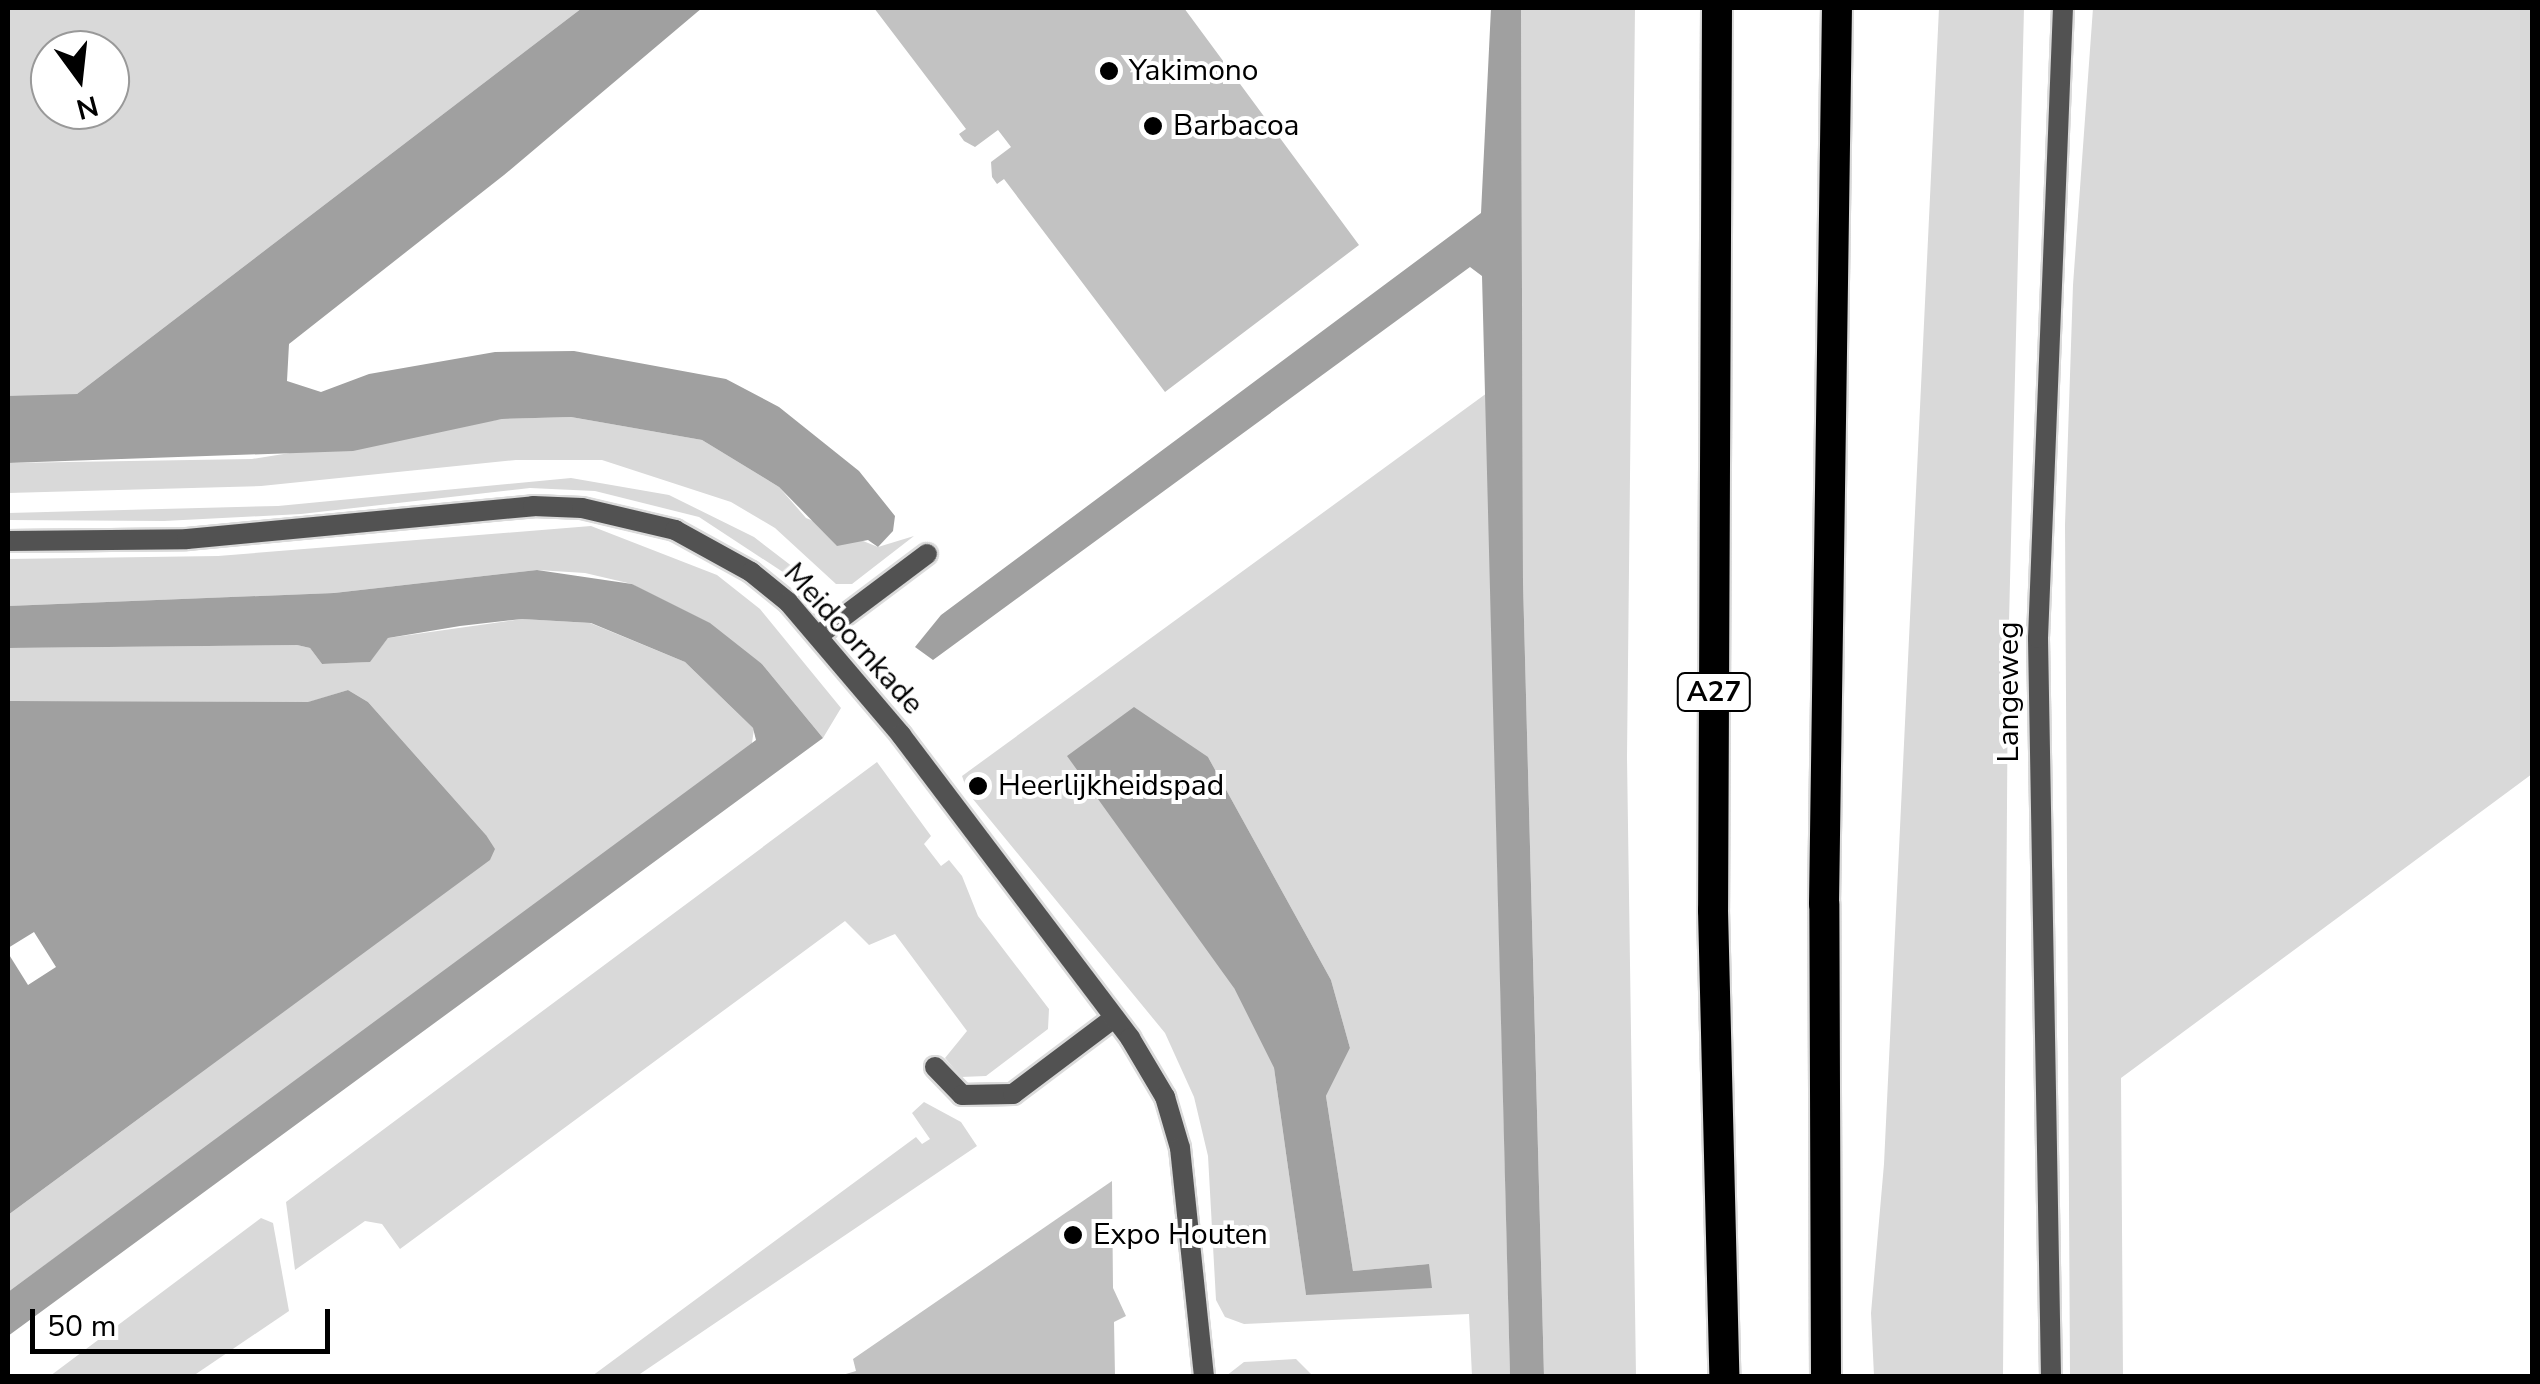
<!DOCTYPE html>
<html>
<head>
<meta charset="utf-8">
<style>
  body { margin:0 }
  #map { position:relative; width:2540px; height:1384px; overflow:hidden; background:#fff; font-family:"Nunito Sans",sans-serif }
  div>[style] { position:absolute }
  .green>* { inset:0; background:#d9d9d9 }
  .water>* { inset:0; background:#a0a0a0 }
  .building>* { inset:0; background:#c2c2c2 }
  .roads { filter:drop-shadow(2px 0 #dbdbdb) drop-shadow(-2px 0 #dbdbdb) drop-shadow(0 2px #dbdbdb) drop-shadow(0 -2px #dbdbdb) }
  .lane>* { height:20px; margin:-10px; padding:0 10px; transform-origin:10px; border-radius:10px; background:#525252 }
  .street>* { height:20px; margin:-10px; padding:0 10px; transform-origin:10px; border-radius:10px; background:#525252 }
  .highway>* { height:30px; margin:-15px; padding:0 15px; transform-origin:15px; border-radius:15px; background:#000 }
  .dots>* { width:28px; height:28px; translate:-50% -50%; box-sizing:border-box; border:5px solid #fff; border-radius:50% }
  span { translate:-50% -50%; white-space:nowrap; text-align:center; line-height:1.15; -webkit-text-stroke:8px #fff; paint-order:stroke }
  .shield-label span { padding:2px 8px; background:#fff; border:2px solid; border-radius:8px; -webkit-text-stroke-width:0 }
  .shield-label { font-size:28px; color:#000; font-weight:700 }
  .poi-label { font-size:30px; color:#000 }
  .left { translate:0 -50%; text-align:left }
  .street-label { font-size:30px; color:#000 }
  .frame { position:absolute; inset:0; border:10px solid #000; pointer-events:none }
  .north { position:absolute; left:30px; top:30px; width:100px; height:100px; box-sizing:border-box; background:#fff; border:2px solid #999; border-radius:50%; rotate:165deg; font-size:28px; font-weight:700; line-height:40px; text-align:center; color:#000 }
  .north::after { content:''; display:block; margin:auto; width:35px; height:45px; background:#000; clip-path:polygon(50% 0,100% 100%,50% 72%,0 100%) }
  .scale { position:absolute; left:30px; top:1309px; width:300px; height:45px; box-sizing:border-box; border:5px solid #000; border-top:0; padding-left:12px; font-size:30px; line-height:35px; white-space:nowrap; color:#000; -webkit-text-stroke:8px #fff; paint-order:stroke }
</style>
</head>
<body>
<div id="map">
  <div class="green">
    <i style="clip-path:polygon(evenodd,8px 8px,582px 8px,77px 394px,37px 399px,8px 396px,8px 8px,50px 50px,110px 50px,110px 110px,50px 110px,50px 50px)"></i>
    <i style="clip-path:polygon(1521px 8px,1635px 8px,1627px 757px,1636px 1376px,1544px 1376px,1523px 582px)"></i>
    <i style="clip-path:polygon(1939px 8px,2024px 8px,2008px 663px,2003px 1376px,1874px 1376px,1871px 1313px,1884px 1164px)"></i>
    <i style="clip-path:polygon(2093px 8px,2532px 8px,2532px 774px,2121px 1078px,2123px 1376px,2070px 1376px,2065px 525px,2073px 285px)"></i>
    <i style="clip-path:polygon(evenodd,1487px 393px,1491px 599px,1510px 1376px,1472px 1376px,1469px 1314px,1244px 1324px,1225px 1317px,1216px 1300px,1208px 1156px,1194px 1097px,1165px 1033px,968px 793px,962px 776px,1487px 393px,1208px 757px,1331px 980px,1350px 1048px,1326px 1096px,1353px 1271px,1429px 1264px,1306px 1295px,1274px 1068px,1234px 988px,1208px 757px)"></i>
    <i style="clip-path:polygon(571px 417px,702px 440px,779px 487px,806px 518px,878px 547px,914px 536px,852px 584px,836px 584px,775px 528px,731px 502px,602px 460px,516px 460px,261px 486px,8px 493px,8px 463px,252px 459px,502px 419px)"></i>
    <i style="clip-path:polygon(571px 478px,669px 495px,754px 537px,810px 580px,795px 580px,699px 517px,595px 491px,530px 488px,301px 514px,164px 521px,8px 520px,8px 513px,278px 506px)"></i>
    <i style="clip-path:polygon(591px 526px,717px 575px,760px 609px,841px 708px,823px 738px,762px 664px,632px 584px,585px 573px,537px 570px,334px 593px,8px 606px,8px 559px,218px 556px)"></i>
    <i style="clip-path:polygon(522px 619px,590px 623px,685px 662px,754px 729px,751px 750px,8px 1292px,8px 1215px,160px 1103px,486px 835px,368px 702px,348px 690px,309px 702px,8px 701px,8px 648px,297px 645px,310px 648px,322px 664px,369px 662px,388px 638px)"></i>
    <i style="clip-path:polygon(877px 762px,931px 836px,924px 844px,941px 866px,949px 860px,962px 876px,978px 916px,1049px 1009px,1048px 1029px,986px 1076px,961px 1077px,945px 1058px,967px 1031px,895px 934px,869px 945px,845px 921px,400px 1249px,382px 1224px,365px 1221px,295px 1270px,286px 1202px)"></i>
    <i style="clip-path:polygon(924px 1102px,961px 1122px,977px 1146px,637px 1376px,592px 1376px,916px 1137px,922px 1144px,930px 1139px,912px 1113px)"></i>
    <i style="clip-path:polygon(261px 1218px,273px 1223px,289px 1311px,193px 1376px,50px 1376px)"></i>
    <i style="clip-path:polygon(1296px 1359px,1313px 1376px,1226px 1376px,1244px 1362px)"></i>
  </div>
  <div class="water">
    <i style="clip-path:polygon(582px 8px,702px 8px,504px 175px,289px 344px,287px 381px,321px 392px,369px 374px,495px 352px,574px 351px,726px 379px,779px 407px,859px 471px,895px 516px,893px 531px,878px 547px,868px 540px,837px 546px,779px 487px,702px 440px,571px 417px,502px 419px,353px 451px,8px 463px,8px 396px,77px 394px)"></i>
    <i style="clip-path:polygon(1491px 8px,1521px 8px,1523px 582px,1544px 1376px,1510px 1376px,1482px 276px,1470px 267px,933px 660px,915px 647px,941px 615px,1481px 213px)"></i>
    <i style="clip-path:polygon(537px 570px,632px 584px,710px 623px,762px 664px,823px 738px,8px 1336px,8px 1292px,756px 740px,753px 728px,685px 662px,591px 623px,522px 619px,460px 626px,388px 638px,370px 662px,322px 664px,310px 648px,297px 645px,8px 648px,8px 606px,334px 593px)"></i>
    <i style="clip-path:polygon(348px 690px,368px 702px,486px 835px,495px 849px,490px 860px,8px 1215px,8px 953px,28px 985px,56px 967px,34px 932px,8px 948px,8px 701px,308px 702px)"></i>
    <i style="clip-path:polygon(1134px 707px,1208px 757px,1331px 980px,1350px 1048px,1326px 1096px,1353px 1271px,1429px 1264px,1432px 1288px,1306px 1295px,1274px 1068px,1234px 988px,1067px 756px)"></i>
  </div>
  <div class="building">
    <i style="clip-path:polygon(874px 8px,1184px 8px,1359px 245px,1165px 392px,1004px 179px,997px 184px,992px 177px,991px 162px,1011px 147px,998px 130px,975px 147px,964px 141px,959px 134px,966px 129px)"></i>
    <i style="clip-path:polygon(1112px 1181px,1113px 1288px,1126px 1316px,1114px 1322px,1115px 1376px,839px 1376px,856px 1371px,853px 1359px)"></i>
  </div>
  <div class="roads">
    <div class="lane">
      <i style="left:819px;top:635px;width:135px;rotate:-36.9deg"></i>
      <i style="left:935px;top:1067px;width:39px;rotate:46deg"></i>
      <i style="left:962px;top:1095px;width:51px;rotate:-1.1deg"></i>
      <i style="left:1013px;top:1094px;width:126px;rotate:-37deg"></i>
    </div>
    <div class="street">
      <i style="left:8px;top:541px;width:179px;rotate:-0.6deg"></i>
      <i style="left:187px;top:539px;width:348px;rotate:-5.4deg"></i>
      <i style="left:533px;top:506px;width:49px;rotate:2.3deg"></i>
      <i style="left:582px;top:508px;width:96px;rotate:13.3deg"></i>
      <i style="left:675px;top:530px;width:87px;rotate:28.9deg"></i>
      <i style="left:751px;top:572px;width:48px;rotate:39deg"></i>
      <i style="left:788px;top:602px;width:175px;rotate:49.6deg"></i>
      <i style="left:901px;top:735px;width:380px;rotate:52.9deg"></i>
      <i style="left:1130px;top:1038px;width:69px;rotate:59.3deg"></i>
      <i style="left:1165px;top:1097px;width:53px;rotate:73.6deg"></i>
      <i style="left:1180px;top:1148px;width:229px;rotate:84deg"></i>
      <i style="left:2051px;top:1376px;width:738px;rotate:-91.01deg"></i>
      <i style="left:2038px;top:638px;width:630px;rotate:-87.73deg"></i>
    </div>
    <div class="highway">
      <i style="left:1717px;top:8px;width:902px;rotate:90.25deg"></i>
      <i style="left:1713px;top:910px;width:466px;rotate:88.6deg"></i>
      <i style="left:1826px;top:1376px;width:472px;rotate:-90.2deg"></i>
      <i style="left:1824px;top:904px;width:896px;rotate:-89.17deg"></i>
    </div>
  </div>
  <div class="dots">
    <i style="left:1109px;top:71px;background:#000"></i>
    <i style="left:1153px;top:126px;background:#000"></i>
    <i style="left:978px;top:786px;background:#000"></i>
    <i style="left:1073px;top:1235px;background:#000"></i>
  </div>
  <div class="shield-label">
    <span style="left:1714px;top:692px">A27</span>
  </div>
  <div class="poi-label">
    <span class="left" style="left:1129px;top:71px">Yakimono</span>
    <span class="left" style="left:1173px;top:126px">Barbacoa</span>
    <span class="left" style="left:998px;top:786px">Heerlijkheidspad</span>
    <span class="left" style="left:1093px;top:1235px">Expo Houten</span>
  </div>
  <div class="street-label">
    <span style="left:853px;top:639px;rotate:48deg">Meidoornkade</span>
    <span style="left:2009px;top:692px;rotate:-90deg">Langeweg</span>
  </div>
  <div class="frame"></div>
  <div class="north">N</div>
  <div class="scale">50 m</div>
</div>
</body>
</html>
